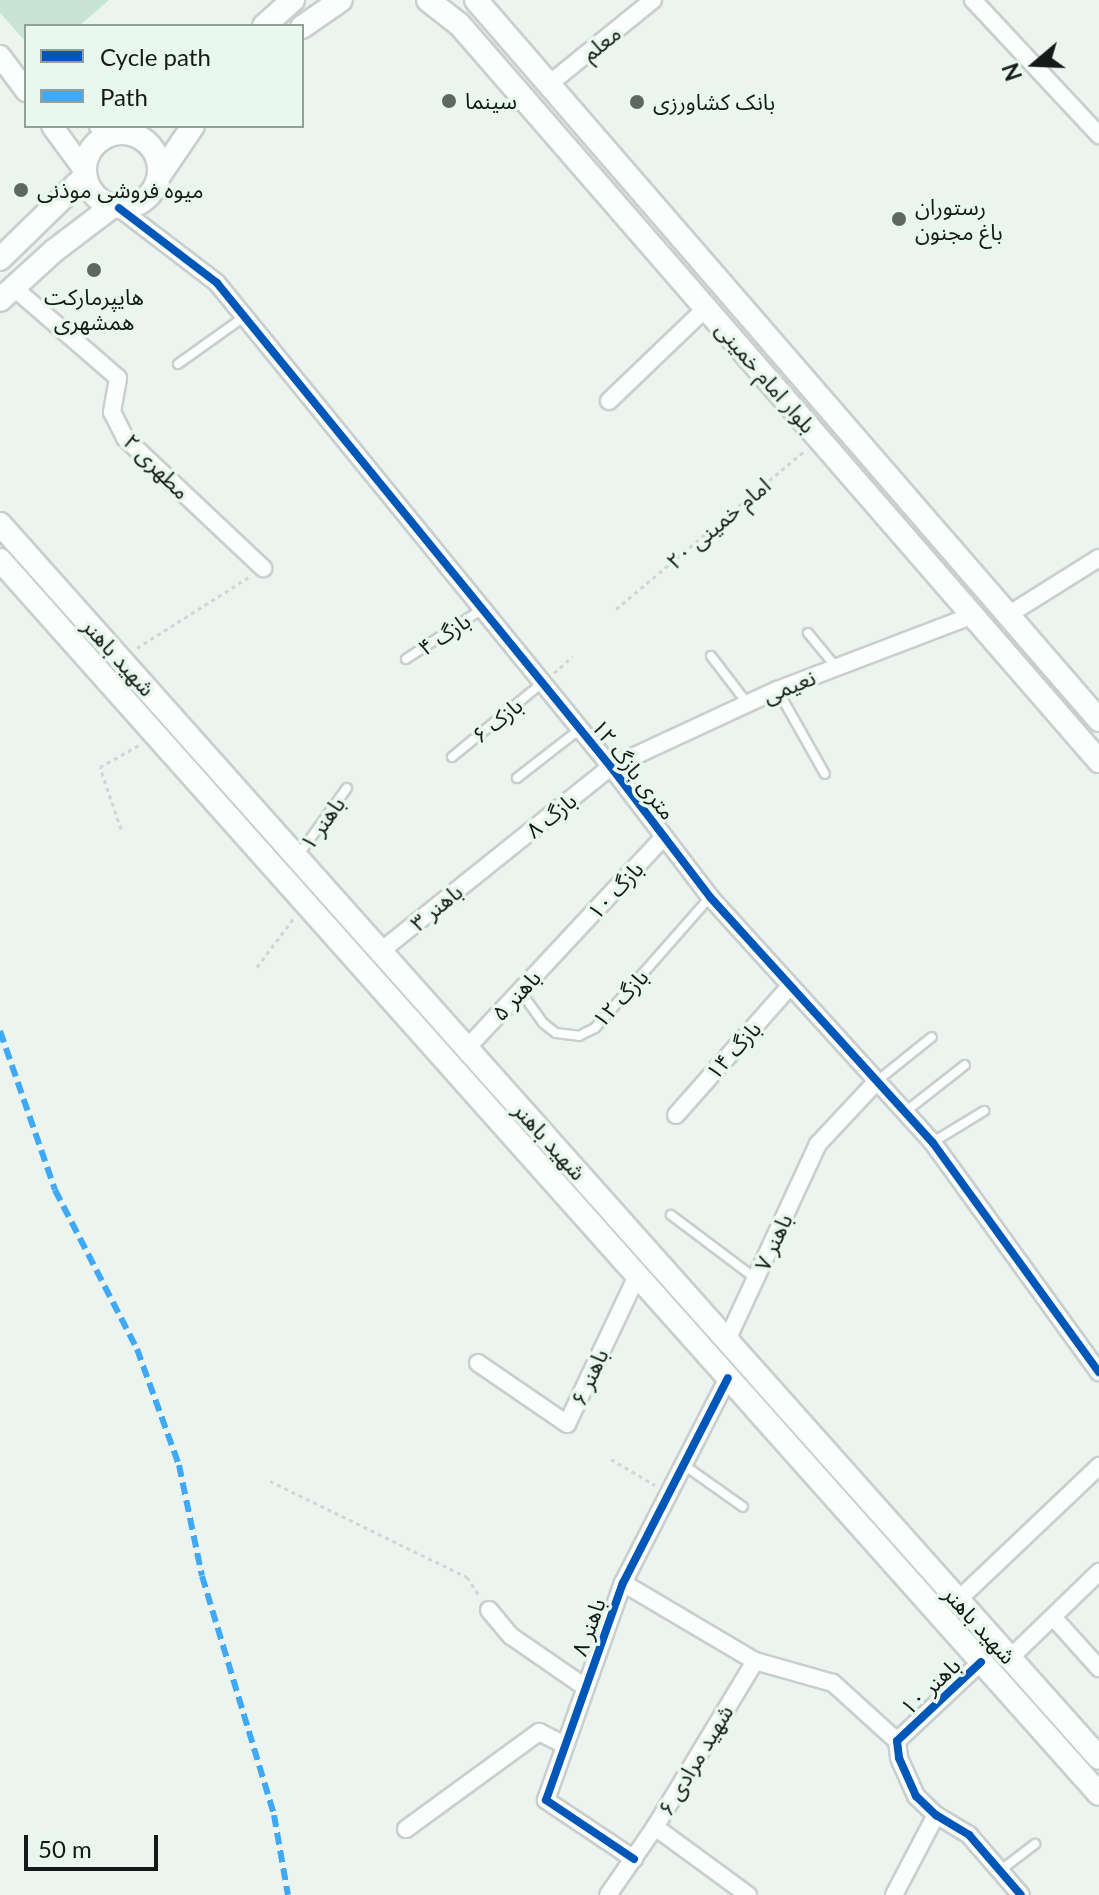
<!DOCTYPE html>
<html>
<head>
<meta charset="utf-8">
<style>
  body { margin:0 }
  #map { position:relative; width:1099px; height:1895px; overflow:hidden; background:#ecf4f0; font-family:Lato,"Noto Sans Arabic",sans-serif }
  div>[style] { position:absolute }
  .green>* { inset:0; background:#c7e4d5 }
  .path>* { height:3px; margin-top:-1.5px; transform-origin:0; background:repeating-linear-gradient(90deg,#d2d5d3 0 4px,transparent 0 8px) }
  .roads { filter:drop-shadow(2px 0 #c9cfcc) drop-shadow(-2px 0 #c9cfcc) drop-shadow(0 2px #c9cfcc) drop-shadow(0 -2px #c9cfcc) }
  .service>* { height:8px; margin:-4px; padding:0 4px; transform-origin:4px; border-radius:4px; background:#fcfdfd }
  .minor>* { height:16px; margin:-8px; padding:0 8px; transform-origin:8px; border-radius:8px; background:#fcfdfd }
  .tertiary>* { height:20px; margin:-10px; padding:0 10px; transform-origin:10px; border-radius:10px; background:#fcfdfd }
  .secondary>* { height:22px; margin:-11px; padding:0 11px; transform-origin:11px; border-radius:11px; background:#fcfdfd }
  .secondary>.ring { margin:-11px; padding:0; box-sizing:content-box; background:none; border:22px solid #fcfdfd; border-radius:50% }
  .quiet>* { height:6px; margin-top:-3px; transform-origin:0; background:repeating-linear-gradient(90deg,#3fa9f5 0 12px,transparent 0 18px) }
  .cycleway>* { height:8px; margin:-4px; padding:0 4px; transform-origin:4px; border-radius:4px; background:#0057b8 }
  .dots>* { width:22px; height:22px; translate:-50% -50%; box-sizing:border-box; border:4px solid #e9f8ef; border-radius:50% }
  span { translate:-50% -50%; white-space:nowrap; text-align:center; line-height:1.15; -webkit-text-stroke:7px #e9f8ef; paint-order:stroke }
  .street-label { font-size:22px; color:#151a18 }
  .poi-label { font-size:22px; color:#151a18 }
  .left { translate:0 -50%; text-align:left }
  .legend { position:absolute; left:24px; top:24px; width:280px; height:104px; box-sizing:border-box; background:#e9f8ef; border:2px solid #949f99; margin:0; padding:10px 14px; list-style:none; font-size:24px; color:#151a18 }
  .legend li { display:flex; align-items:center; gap:16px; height:40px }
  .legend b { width:40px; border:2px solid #949f99 }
  .north { position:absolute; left:995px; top:24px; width:80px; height:80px; -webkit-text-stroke:6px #e9f8ef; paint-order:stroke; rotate:251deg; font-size:22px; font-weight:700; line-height:32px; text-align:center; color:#151a18 }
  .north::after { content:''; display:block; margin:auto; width:28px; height:36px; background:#151a18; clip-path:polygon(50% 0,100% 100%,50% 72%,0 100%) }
  .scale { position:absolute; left:24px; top:1835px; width:134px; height:36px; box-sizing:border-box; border:4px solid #151a18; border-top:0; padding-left:10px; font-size:24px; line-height:28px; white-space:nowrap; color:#151a18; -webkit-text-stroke:6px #e9f8ef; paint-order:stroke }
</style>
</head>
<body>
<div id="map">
  <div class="green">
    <i style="clip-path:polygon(0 0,109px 0,79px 26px,26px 26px,26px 42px,0 13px)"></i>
  </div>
  <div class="path">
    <i style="left:616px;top:609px;width:246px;rotate:-40deg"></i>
    <i style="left:137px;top:648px;width:133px;rotate:-32.4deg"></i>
    <i style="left:554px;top:673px;width:25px;rotate:-42deg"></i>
    <i style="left:121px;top:829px;width:65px;rotate:-108.7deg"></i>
    <i style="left:100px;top:767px;width:45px;rotate:-29.4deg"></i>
    <i style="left:257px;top:967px;width:60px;rotate:-53.1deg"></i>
    <i style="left:611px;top:1459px;width:51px;rotate:30.6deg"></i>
    <i style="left:270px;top:1481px;width:219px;rotate:26deg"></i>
    <i style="left:467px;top:1577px;width:24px;rotate:57deg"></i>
  </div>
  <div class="roads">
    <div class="service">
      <i style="left:178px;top:364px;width:81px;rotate:-35.5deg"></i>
      <i style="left:808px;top:633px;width:44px;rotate:50.5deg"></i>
      <i style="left:711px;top:656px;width:59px;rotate:52.5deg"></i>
      <i style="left:406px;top:659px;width:91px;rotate:-33.3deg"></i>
      <i style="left:778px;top:691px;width:95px;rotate:60.5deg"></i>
      <i style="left:452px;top:757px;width:117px;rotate:-39.4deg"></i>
      <i style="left:517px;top:778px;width:80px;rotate:-37.9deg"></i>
      <i style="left:297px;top:857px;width:85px;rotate:-54.1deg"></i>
      <i style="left:520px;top:991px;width:39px;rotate:54deg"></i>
      <i style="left:543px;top:1023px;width:16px;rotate:38deg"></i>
      <i style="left:556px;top:1033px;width:23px;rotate:7deg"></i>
      <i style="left:579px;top:1036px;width:18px;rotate:-27deg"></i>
      <i style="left:595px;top:1028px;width:174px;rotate:-48.7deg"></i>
      <i style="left:877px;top:1081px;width:70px;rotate:-38.7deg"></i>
      <i style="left:905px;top:1112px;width:76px;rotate:-38.1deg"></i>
      <i style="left:933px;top:1142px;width:60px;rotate:-31.3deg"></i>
      <i style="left:671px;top:1215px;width:105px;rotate:36.9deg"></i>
      <i style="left:684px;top:1465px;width:72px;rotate:35.4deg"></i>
      <i style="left:1001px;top:1870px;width:43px;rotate:-37.4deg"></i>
    </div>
    <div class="minor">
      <i style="left:973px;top:0;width:185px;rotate:47deg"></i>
      <i style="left:548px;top:85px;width:135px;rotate:-39deg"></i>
      <i style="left:119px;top:208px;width:123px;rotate:37.4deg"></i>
      <i style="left:217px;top:283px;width:624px;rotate:50.85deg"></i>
      <i style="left:611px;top:767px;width:163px;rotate:52.7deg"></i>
      <i style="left:710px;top:897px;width:332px;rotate:47.8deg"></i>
      <i style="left:933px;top:1143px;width:283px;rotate:54.1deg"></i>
      <i style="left:13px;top:287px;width:139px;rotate:40.9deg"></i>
      <i style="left:118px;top:378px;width:35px;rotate:100deg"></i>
      <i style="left:112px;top:412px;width:29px;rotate:63deg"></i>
      <i style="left:125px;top:438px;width:190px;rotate:43.3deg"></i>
      <i style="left:609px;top:401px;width:134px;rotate:-43.8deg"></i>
      <i style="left:1008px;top:615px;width:107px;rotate:-32.1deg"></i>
      <i style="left:381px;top:951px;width:295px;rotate:-38.7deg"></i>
      <i style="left:611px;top:767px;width:183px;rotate:-24.9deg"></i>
      <i style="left:777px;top:690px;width:210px;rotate:-20.9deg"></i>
      <i style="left:467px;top:1048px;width:289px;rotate:-47deg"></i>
      <i style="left:676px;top:1115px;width:172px;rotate:-48.5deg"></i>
      <i style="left:727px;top:1340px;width:216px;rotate:-65.1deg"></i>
      <i style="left:818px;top:1144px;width:86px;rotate:-46.9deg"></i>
      <i style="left:478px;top:1363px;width:108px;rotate:34.4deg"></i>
      <i style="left:567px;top:1424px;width:164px;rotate:-64.7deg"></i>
      <i style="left:623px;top:1583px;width:153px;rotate:30.6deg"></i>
      <i style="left:755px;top:1661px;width:81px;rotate:15.8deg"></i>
      <i style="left:833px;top:1683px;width:86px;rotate:42.2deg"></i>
      <i style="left:958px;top:1600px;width:195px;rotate:-43.5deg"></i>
      <i style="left:489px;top:1610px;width:34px;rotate:50deg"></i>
      <i style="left:511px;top:1636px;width:90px;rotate:34.6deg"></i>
      <i style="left:1053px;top:1617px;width:69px;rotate:48deg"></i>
      <i style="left:1010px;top:1658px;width:124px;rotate:-44deg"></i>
      <i style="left:981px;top:1662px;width:115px;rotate:136.8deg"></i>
      <i style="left:897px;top:1741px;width:17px;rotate:83deg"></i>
      <i style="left:899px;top:1758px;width:42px;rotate:65.9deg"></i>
      <i style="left:916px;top:1796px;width:28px;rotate:44deg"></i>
      <i style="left:936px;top:1815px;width:39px;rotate:31deg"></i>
      <i style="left:969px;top:1835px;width:79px;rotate:49.1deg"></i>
      <i style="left:655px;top:1827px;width:115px;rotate:36.2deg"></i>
      <i style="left:406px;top:1829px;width:165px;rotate:-36.1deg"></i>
      <i style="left:539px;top:1732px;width:29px;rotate:27deg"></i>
      <i style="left:634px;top:1859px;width:106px;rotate:-146.2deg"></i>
      <i style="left:546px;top:1800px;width:230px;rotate:-70.5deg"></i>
      <i style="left:623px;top:1583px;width:230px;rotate:-62.9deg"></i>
      <i style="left:608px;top:1895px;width:83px;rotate:-55.3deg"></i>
      <i style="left:655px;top:1827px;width:194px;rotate:-58.9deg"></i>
      <i style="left:894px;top:1895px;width:90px;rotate:-62.3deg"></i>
    </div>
    <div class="tertiary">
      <i style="left:0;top:56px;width:44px;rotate:53.4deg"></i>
      <i style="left:52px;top:126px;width:56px;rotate:53.7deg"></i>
      <i style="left:100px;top:126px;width:17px;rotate:24deg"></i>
    </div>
    <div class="secondary">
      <i style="left:428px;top:0;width:39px;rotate:38deg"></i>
      <i style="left:459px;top:24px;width:976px;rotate:49.03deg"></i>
      <i style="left:476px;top:0;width:952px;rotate:49.13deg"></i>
      <i style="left:264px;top:26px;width:39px;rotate:-42deg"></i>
      <i style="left:302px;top:27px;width:47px;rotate:-34.7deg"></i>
      <i class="ring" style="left:85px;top:133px;width:52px;height:52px"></i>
      <i style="left:159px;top:176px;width:60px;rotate:-55.8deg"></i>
      <i style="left:0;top:259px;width:119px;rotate:-44.3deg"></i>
      <i style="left:0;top:300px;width:74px;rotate:-42.3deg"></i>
      <i style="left:55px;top:250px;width:73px;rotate:-37.2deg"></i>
      <i style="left:0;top:524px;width:1652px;rotate:48.31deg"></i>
      <i style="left:0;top:560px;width:1652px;rotate:48.31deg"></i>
    </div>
  </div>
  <div class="quiet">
    <i style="left:0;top:1031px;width:168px;rotate:70.9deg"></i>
    <i style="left:55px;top:1190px;width:179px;rotate:62.7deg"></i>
    <i style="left:137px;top:1349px;width:123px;rotate:70.1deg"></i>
    <i style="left:179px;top:1465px;width:113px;rotate:78.3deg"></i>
    <i style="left:202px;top:1576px;width:250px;rotate:73.2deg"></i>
    <i style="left:274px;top:1815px;width:81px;rotate:80.1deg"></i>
  </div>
  <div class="cycleway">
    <i style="left:119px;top:208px;width:123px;rotate:37.4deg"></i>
    <i style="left:217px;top:283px;width:624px;rotate:50.85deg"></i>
    <i style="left:611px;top:767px;width:163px;rotate:52.7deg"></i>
    <i style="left:710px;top:897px;width:332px;rotate:47.8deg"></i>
    <i style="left:933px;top:1143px;width:283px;rotate:54.1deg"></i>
    <i style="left:981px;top:1662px;width:115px;rotate:136.8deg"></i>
    <i style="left:897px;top:1741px;width:17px;rotate:83deg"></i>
    <i style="left:899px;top:1758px;width:42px;rotate:65.9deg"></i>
    <i style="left:916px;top:1796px;width:28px;rotate:44deg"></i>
    <i style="left:936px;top:1815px;width:39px;rotate:31deg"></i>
    <i style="left:969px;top:1835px;width:79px;rotate:49.1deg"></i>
    <i style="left:634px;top:1859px;width:106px;rotate:-146.2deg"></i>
    <i style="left:546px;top:1800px;width:230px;rotate:-70.5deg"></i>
    <i style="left:623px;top:1583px;width:230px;rotate:-62.9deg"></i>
  </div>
  <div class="dots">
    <i style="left:449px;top:101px;background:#606664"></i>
    <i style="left:637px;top:102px;background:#606664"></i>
    <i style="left:21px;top:190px;background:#606664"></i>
    <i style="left:899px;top:219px;background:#606664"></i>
    <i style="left:94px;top:270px;background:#606664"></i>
  </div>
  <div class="street-label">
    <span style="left:601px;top:43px;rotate:-39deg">معلم</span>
    <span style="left:766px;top:377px;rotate:49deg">بلوار امام خمینی</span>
    <span style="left:157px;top:466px;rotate:45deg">مطهری ۲</span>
    <span style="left:718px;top:523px;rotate:-40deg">امام خمینی ۲۰</span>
    <span style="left:444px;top:634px;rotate:-34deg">بازگ ۴</span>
    <span style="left:119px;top:657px;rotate:48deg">شهید باهنر</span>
    <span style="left:789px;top:686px;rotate:-22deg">نعیمی</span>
    <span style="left:497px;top:720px;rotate:-39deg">بازک ۶</span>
    <span style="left:634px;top:769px;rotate:52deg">۱۲ متری بازگ</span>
    <span style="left:551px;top:815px;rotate:-39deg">بازگ ۸</span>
    <span style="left:322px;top:823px;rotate:-54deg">باهنر ۱</span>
    <span style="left:615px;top:890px;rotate:-47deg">بازگ ۱۰</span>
    <span style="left:436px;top:907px;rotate:-39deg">باهنر ۳</span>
    <span style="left:516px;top:995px;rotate:-47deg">باهنر ۵</span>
    <span style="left:620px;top:998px;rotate:-47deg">بازگ ۱۲</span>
    <span style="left:733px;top:1050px;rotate:-48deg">بازگ ۱۴</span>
    <span style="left:550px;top:1141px;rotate:48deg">شهید باهنر</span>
    <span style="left:773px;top:1242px;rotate:-65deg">باهنر ۷</span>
    <span style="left:589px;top:1377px;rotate:-65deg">باهنر ۶</span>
    <span style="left:980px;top:1625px;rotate:48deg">شهید باهنر</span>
    <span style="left:588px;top:1627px;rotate:-70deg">باهنر ۸</span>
    <span style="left:930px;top:1686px;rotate:-43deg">باهنر ۱۰</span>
    <span style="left:695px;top:1760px;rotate:-59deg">شهید مرادی ۶</span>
  </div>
  <div class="poi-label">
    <span class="left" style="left:465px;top:101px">سینما</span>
    <span class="left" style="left:653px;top:102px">بانک کشاورزی</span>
    <span class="left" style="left:37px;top:190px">میوه فروشی موذنی</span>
    <span class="left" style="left:915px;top:219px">رستوران<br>باغ مجنون</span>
    <span style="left:94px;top:309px">هايپرماركت<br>همشهری</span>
  </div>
  <ul class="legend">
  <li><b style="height:10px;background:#0057b8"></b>Cycle path</li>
  <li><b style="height:10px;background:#3fa9f5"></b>Path</li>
  </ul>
  <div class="north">N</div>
  <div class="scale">50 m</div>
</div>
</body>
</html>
